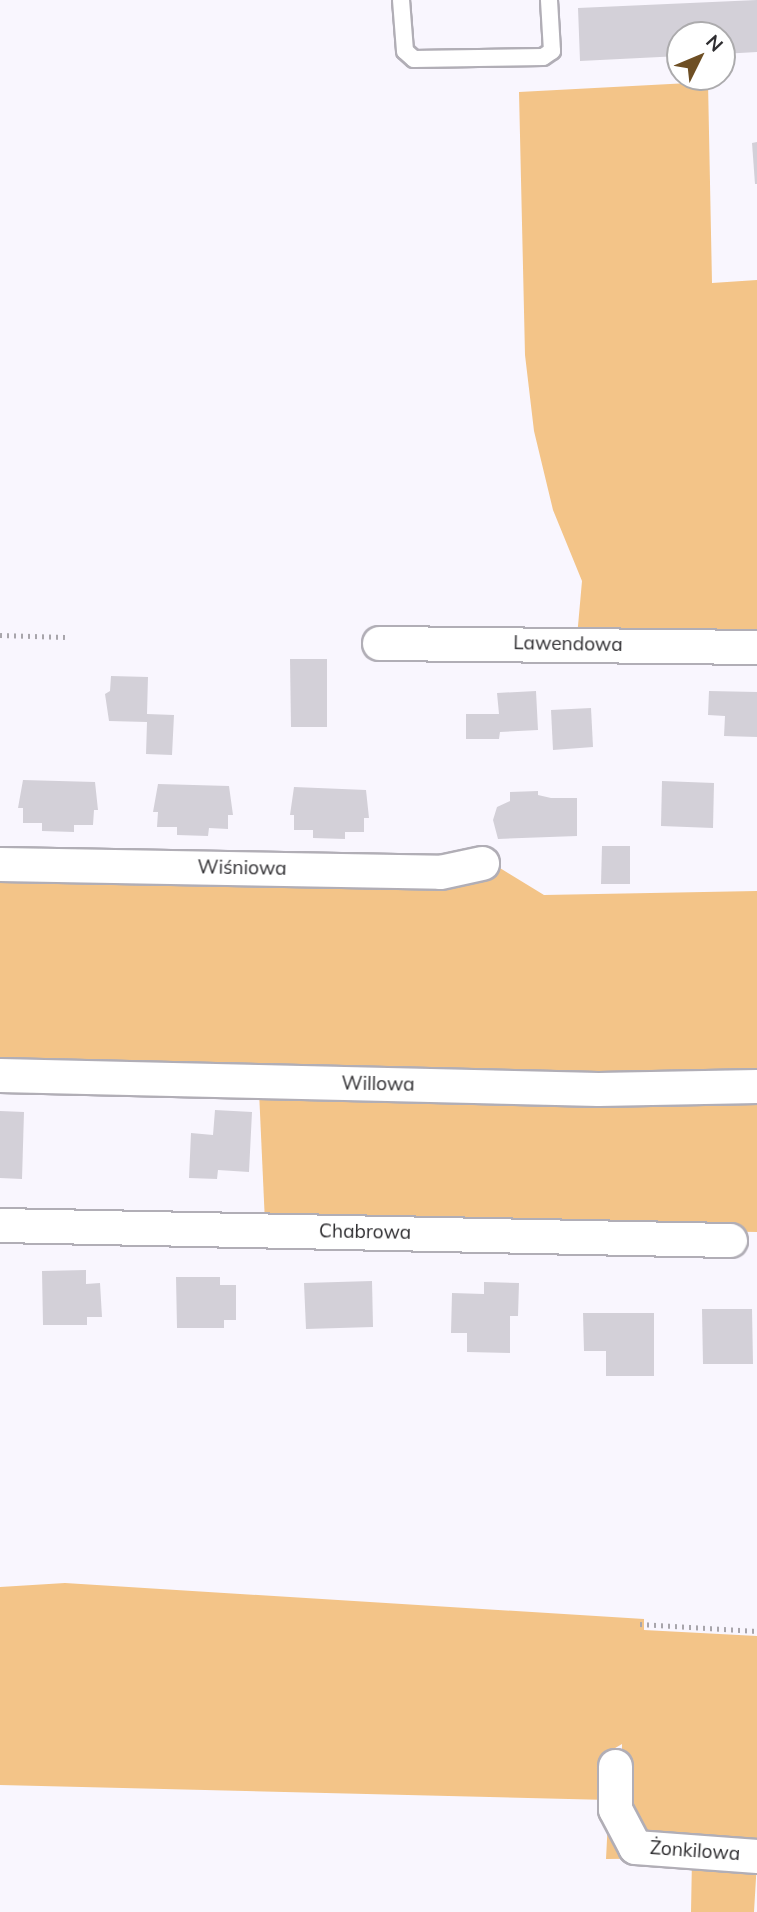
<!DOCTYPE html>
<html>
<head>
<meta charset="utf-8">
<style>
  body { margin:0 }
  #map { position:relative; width:757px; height:1912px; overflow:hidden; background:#f9f6fe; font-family:Mulish,sans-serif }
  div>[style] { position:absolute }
  .green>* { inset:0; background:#f3c488 }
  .building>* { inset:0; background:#d3d0d8 }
  .path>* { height:4.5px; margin-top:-2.25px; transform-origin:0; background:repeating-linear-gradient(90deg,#a8a5ab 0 2px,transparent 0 7px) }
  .roads { filter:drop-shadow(2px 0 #b1aeb6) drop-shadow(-2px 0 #b1aeb6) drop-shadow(0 2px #b1aeb6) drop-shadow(0 -2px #b1aeb6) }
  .lane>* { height:16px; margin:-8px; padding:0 8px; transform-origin:8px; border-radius:8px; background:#fff }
  .street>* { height:33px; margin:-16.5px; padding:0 16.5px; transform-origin:16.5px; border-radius:16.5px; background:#fff }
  span { translate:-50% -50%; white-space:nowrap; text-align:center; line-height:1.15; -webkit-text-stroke:6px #fff; paint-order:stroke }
  .street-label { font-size:19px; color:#2f2e31 }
  .north { position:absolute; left:666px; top:21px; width:70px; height:70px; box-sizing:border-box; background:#fff; border:2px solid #acabad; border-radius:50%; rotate:47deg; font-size:19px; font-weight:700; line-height:28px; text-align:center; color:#2f2e31 }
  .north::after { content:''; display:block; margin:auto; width:24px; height:32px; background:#6e4f24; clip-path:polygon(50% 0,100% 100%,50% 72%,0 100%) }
</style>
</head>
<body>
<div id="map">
  <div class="green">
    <i style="clip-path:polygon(708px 82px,712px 283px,757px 280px,757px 641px,577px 637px,582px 581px,553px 510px,534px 431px,525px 355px,519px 92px)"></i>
    <i style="clip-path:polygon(495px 865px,544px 895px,757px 891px,757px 1078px,0 1067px,0 871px)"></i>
    <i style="clip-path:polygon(259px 1091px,757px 1092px,757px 1232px,265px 1223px)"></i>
    <i style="clip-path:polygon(65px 1583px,644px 1619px,644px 1630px,757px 1636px,757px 1849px,638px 1842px,621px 1808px,622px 1744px,610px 1751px,609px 1800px,632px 1853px,757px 1861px,754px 1912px,691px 1912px,692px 1858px,606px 1859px,609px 1800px,0 1785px,0 1587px)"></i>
  </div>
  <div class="building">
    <i style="clip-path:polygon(757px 0,757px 52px,722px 54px,722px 35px,680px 35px,680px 56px,580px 61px,578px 8px)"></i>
    <i style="clip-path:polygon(757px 142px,757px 184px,755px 184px,752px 143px)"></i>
    <i style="clip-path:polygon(290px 659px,327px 659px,327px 727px,291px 727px)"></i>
    <i style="clip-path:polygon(111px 676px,148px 677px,147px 714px,174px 715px,172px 755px,146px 754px,147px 722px,109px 721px,105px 694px,110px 691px)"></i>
    <i style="clip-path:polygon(536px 691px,538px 730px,500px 732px,499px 739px,466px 739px,466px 714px,499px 714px,497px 693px)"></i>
    <i style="clip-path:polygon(709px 691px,757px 692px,757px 737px,724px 736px,725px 716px,708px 715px)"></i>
    <i style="clip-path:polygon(591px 708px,593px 747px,553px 750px,551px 710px)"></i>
    <i style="clip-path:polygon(23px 780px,95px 782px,98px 810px,94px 810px,93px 825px,74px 825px,74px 832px,42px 831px,42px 823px,23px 823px,23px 808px,18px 808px)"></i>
    <i style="clip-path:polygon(662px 781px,714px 783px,713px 828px,661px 826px)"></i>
    <i style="clip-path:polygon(158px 784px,229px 786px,233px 815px,228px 815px,228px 829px,209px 828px,208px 836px,177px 835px,177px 827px,157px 827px,158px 812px,153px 812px)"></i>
    <i style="clip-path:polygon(294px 787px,366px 790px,369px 818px,364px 818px,364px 832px,345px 832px,345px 839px,313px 838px,313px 830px,294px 830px,294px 815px,290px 815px)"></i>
    <i style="clip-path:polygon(538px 791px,538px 795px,551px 798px,577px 798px,577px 836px,498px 839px,493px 820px,497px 807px,510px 801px,510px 792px)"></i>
    <i style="clip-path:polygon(602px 846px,630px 846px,630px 884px,601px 884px)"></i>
    <i style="clip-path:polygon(215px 1110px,252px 1112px,249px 1172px,218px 1170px,217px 1179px,189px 1178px,191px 1133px,213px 1135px)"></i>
    <i style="clip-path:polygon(0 1111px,24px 1112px,22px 1179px,0 1178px)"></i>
    <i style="clip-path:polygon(86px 1270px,86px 1284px,100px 1283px,102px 1317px,87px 1317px,87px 1325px,43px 1325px,42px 1271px)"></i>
    <i style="clip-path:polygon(176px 1277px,220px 1277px,220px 1285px,236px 1285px,236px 1320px,224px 1320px,224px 1328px,177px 1328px)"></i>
    <i style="clip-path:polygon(372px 1281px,373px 1327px,306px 1329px,304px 1283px)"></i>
    <i style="clip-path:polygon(484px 1282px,519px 1283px,518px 1316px,510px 1316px,510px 1353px,467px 1352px,467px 1333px,451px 1333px,452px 1293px,484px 1294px)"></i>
    <i style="clip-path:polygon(702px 1309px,752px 1309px,753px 1364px,703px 1364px)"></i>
    <i style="clip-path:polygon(583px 1313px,654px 1313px,654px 1376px,606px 1376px,606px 1351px,584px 1351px)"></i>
  </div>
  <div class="path">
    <i style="left:0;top:635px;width:65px;rotate:1.8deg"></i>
    <i style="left:640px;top:1624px;width:117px;rotate:3.4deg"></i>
  </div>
  <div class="roads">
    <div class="lane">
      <i style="left:401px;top:0;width:51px;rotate:85.5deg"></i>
      <i style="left:405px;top:51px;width:12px;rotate:42deg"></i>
      <i style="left:414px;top:59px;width:129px;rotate:-0.9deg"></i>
      <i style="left:543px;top:57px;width:11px;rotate:-34deg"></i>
      <i style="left:552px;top:51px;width:51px;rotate:-93.4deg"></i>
    </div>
    <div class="street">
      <i style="left:379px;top:643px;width:378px;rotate:0.6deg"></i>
      <i style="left:0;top:864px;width:440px;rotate:1deg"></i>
      <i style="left:440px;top:872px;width:43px;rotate:-12.1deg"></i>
      <i style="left:0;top:1075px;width:598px;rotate:1.34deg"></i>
      <i style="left:598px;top:1089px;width:159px;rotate:-1.1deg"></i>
      <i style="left:0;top:1225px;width:730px;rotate:1.18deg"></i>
      <i style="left:615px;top:1766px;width:43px;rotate:90deg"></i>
      <i style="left:615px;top:1809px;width:43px;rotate:62.2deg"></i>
      <i style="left:635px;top:1847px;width:122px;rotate:4.2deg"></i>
    </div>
  </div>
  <div class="street-label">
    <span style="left:568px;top:644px;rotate:1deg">Lawendowa</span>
    <span style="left:242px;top:868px;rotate:1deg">Wiśniowa</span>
    <span style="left:378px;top:1084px;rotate:1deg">Willowa</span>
    <span style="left:365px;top:1232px;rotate:1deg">Chabrowa</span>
    <span style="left:695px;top:1851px;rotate:4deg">Żonkilowa</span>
  </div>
  <div class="north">N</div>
</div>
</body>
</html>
